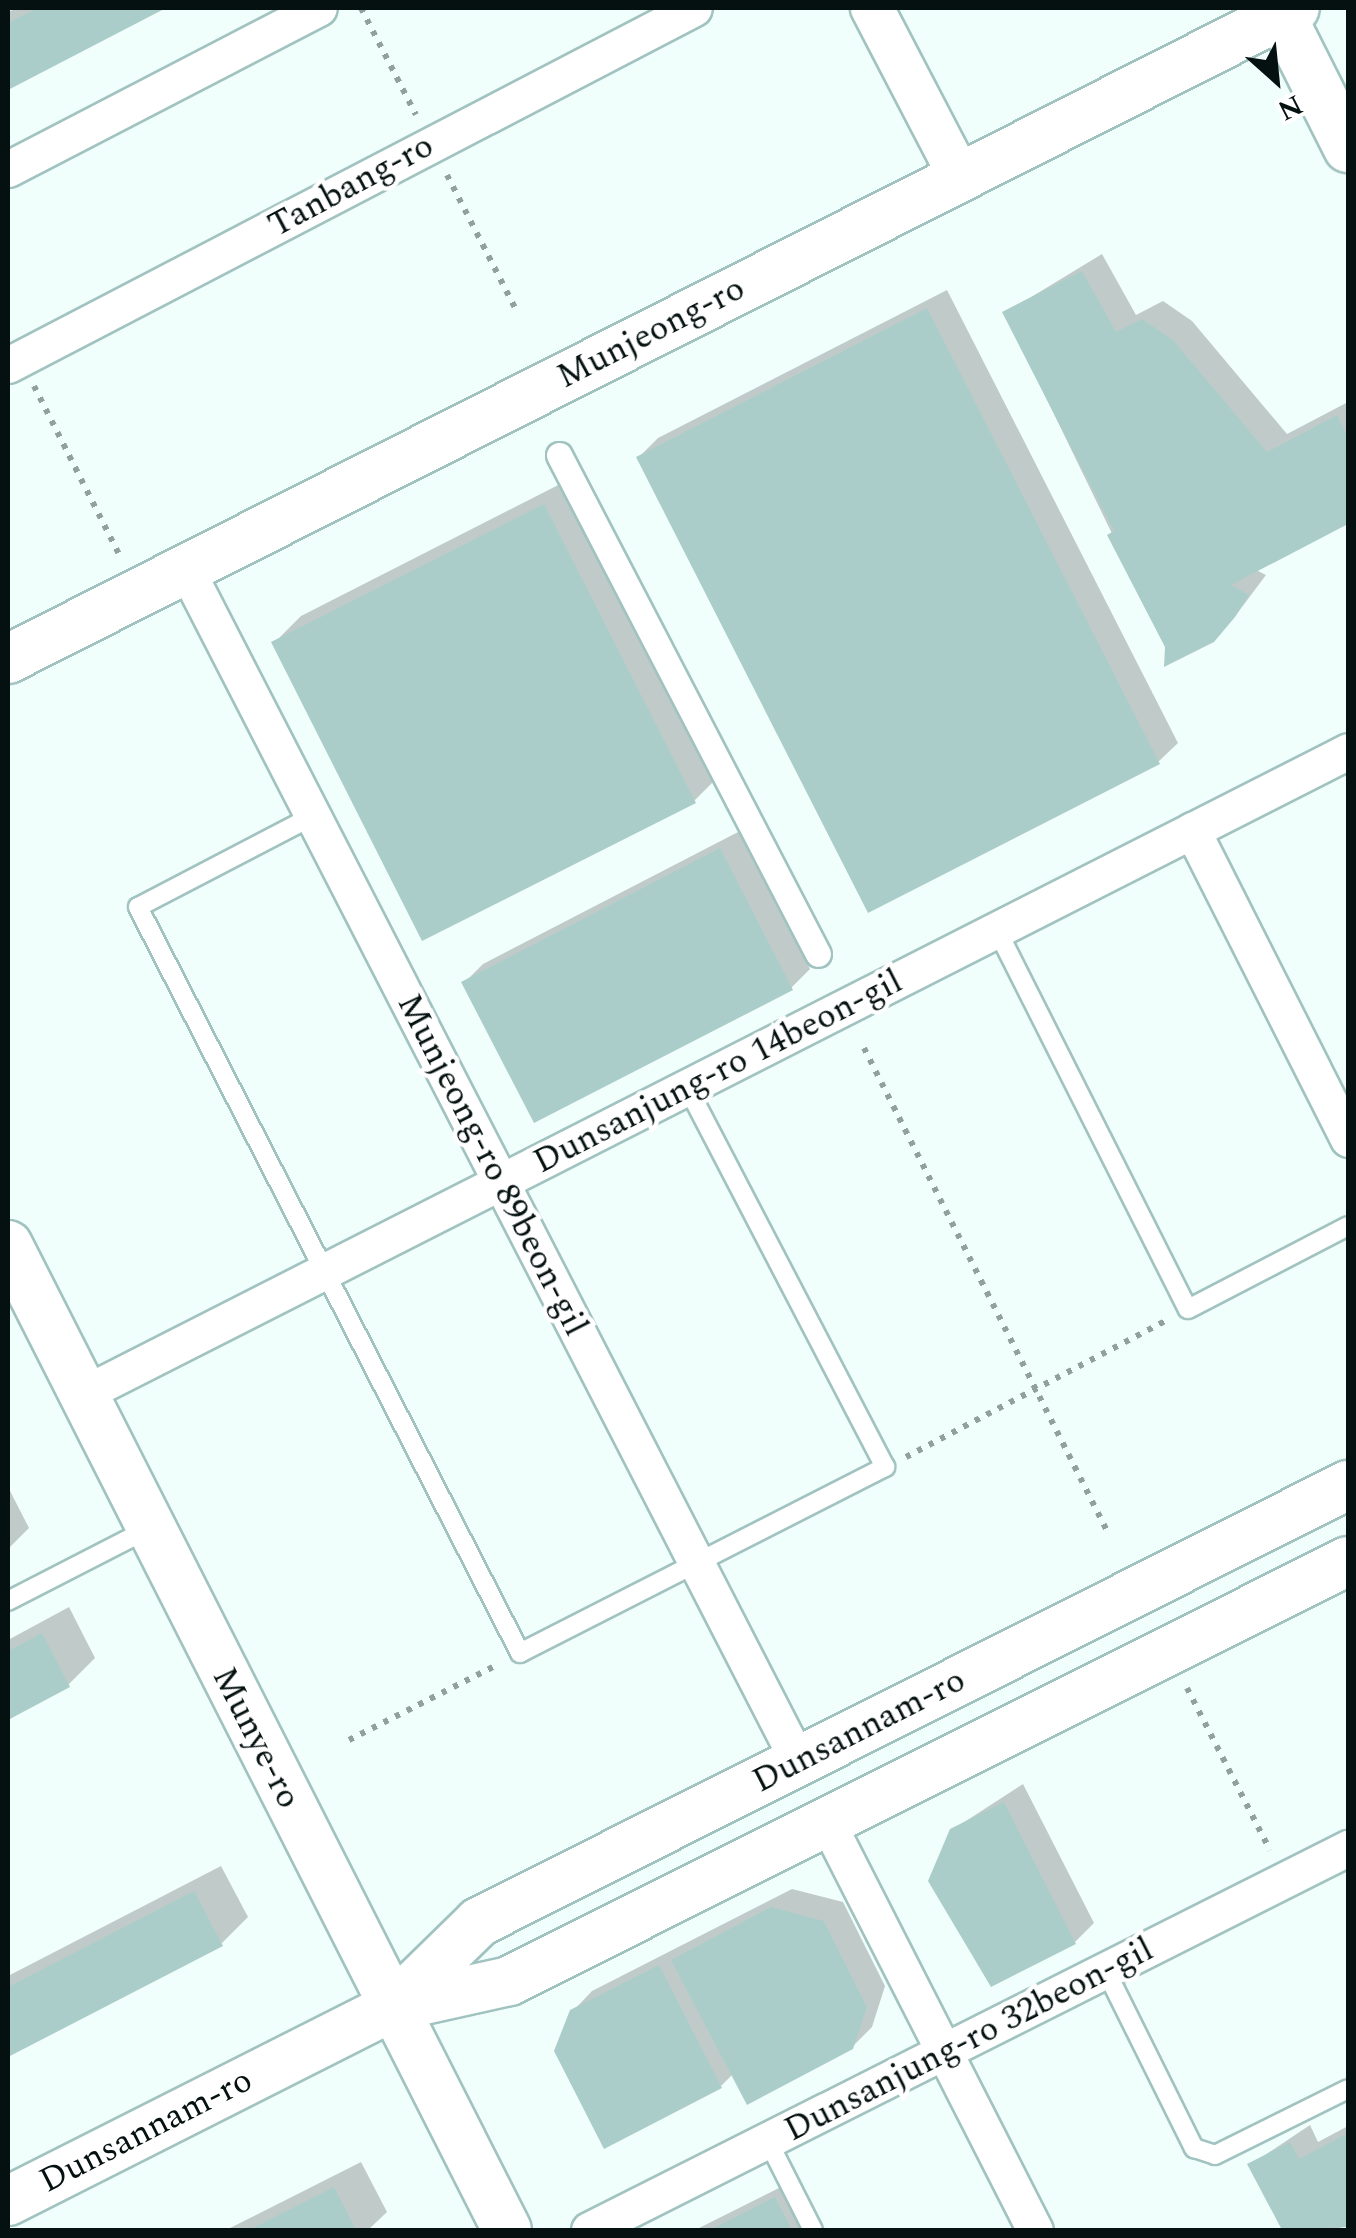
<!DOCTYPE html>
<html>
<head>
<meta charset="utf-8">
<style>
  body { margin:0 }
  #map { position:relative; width:1356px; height:2238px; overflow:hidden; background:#f0fefc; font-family:Spectral,serif }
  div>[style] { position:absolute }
  .shadow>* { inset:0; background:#0003 }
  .building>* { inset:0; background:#abcdca }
  .path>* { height:6px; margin-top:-3px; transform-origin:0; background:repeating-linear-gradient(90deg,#919f9d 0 5px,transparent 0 13px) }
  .roads { filter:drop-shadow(2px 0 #a1c3c0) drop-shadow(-2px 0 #a1c3c0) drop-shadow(0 2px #a1c3c0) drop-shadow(0 -2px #a1c3c0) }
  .service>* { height:18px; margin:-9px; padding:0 9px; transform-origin:9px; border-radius:9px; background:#fff }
  .pedestrian>* { height:25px; margin:-12.5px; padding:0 12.5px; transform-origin:12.5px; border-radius:12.5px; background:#fff }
  .minor>* { height:35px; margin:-17.5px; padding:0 17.5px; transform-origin:17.5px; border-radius:17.5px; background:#fff }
  .tertiary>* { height:42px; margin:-21px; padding:0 21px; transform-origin:21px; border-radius:21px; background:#fff }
  .secondary>* { height:48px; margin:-24px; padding:0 24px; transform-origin:24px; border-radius:24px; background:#fff }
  span { translate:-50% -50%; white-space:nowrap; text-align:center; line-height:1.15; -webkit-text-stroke:9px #fff; paint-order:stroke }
  .street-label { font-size:35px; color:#051110 }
  .frame { position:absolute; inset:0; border:10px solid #051110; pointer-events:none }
  .north { position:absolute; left:1226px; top:30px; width:100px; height:100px; -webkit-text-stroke:8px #fff; paint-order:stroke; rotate:153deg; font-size:28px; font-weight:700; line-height:40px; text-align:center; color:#051110 }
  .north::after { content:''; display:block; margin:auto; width:35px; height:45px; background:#051110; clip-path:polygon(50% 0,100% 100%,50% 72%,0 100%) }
</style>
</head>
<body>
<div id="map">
  <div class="shadow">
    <i style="clip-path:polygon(17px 8px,161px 8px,8px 87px,8px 12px)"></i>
    <i style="clip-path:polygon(1102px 254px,1136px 315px,1163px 301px,1192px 321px,1287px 434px,1348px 402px,1348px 522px,1256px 570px,1266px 575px,1233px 619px,1167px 647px,1005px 313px)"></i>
    <i style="clip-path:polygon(947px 290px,1178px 743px,1158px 762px,639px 457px,658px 438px)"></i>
    <i style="clip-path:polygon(572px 478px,721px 774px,694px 801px,274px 643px,301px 616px)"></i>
    <i style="clip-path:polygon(740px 831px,810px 969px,791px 988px,464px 983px,483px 964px)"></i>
    <i style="clip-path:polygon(8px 1487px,29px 1528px,8px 1549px)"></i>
    <i style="clip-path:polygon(69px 1607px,95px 1658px,68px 1685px,8px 1717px,8px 1640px)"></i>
    <i style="clip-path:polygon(1023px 1784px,1094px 1923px,1075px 1942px,952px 1830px)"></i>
    <i style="clip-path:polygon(221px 1866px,248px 1917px,221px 1944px,8px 2054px,8px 1976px)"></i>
    <i style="clip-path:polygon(792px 1889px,843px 1902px,885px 1986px,872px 2027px,852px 2047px,733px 2074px,721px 2086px,572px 2012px,592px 1991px)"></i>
    <i style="clip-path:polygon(1310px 2125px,1318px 2142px,1348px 2126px,1348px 2224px,1336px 2230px,1285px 2230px,1250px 2165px)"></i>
    <i style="clip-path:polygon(361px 2162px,387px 2212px,368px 2230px,226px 2230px)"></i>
    <i style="clip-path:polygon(795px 2180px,821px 2230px,695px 2230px)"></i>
  </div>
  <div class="building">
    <i style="clip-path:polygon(38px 8px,166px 8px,8px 90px,8px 23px)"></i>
    <i style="clip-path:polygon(1082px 271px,1116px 332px,1142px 319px,1173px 340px,1267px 452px,1337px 415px,1348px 437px,1348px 524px,1231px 585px,1249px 595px,1235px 617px,1214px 642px,1164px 667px,1165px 647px,1107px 535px,1114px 531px,1002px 312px)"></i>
    <i style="clip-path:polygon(927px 308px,1160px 764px,868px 913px,636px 457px)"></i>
    <i style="clip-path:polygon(544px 504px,696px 803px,422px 941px,271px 642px)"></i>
    <i style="clip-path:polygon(720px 848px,793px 990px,534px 1123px,461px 982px)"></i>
    <i style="clip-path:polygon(42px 1633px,70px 1687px,8px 1720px,8px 1651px)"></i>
    <i style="clip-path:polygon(1004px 1802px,1076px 1944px,991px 1987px,928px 1881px,950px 1829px)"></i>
    <i style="clip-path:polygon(194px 1891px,223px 1946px,8px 2057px,8px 1987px)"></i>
    <i style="clip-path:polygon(771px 1907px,824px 1921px,867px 2007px,853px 2049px,747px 2105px,671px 1960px)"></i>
    <i style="clip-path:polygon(659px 1965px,722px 2088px,604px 2149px,554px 2051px,570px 2010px)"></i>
    <i style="clip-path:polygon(1348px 2133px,1348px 2227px,1282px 2230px,1247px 2164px,1290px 2142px,1299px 2159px)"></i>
    <i style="clip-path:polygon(334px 2187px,356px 2230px,249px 2230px)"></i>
    <i style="clip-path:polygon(775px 2197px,792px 2230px,710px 2230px)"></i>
  </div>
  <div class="path">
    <i style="left:361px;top:8px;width:120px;rotate:62.8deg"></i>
    <i style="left:447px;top:175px;width:154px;rotate:62.9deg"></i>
    <i style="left:34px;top:386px;width:193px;rotate:63.2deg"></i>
    <i style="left:864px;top:1048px;width:541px;rotate:63.29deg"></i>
    <i style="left:906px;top:1457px;width:293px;rotate:-27.7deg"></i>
    <i style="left:1187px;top:1688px;width:182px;rotate:62.9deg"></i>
    <i style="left:349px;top:1740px;width:168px;rotate:-26.9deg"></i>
  </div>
  <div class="roads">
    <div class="service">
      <i style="left:313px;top:816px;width:197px;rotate:152.5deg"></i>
      <i style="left:138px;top:907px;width:838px;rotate:62.88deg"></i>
      <i style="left:520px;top:1653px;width:410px;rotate:-27deg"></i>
      <i style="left:885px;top:1467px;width:428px;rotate:-117.5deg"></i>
      <i style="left:997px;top:930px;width:424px;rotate:63.3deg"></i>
      <i style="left:1188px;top:1309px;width:180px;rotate:-27.4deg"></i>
      <i style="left:8px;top:1601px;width:160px;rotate:-27.2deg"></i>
      <i style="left:1106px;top:1971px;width:198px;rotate:63.6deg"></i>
      <i style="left:1194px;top:2148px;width:22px;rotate:18deg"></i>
      <i style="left:1215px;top:2155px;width:148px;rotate:-26.4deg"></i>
      <i style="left:768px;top:2141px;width:100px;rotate:63.2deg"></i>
    </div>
    <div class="pedestrian">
      <i style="left:559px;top:455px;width:562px;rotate:62.57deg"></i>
    </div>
    <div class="minor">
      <i style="left:8px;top:169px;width:350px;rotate:-27.4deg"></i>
      <i style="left:8px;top:365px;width:773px;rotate:-27.49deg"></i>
      <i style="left:186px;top:569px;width:1340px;rotate:62.82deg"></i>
      <i style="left:1192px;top:830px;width:346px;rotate:63.2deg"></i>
      <i style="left:83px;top:1394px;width:1419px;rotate:-26.94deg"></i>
      <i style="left:827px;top:1822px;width:458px;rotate:63deg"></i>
      <i style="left:589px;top:2230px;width:850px;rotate:-26.72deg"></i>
    </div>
    <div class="tertiary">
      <i style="left:872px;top:8px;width:191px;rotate:62.5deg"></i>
    </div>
    <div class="secondary">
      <i style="left:1281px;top:15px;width:149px;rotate:63.3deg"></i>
      <i style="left:8px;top:659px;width:1442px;rotate:-26.83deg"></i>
      <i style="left:8px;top:1245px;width:1104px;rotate:63.13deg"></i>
      <i style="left:392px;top:2007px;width:122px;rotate:-44.3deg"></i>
      <i style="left:479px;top:1922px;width:973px;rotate:-26.7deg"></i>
      <i style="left:8px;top:2201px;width:430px;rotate:-26.8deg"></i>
      <i style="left:392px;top:2007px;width:120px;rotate:-12.5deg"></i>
      <i style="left:509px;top:1981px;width:938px;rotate:-26.59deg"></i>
    </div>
  </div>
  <div class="street-label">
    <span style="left:351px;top:186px;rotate:-28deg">Tanbang-ro</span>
    <span style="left:651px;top:333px;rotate:-27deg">Munjeong-ro</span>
    <span style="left:718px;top:1072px;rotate:-27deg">Dunsanjung-ro 14beon-gil</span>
    <span style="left:492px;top:1165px;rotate:63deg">Munjeong-ro 89beon-gil</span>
    <span style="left:859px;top:1731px;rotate:-27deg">Dunsannam-ro</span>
    <span style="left:256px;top:1738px;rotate:63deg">Munye-ro</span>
    <span style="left:969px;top:2040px;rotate:-27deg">Dunsanjung-ro 32beon-gil</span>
    <span style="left:146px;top:2131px;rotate:-27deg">Dunsannam-ro</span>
  </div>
  <div class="frame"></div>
  <div class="north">N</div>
</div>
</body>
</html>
